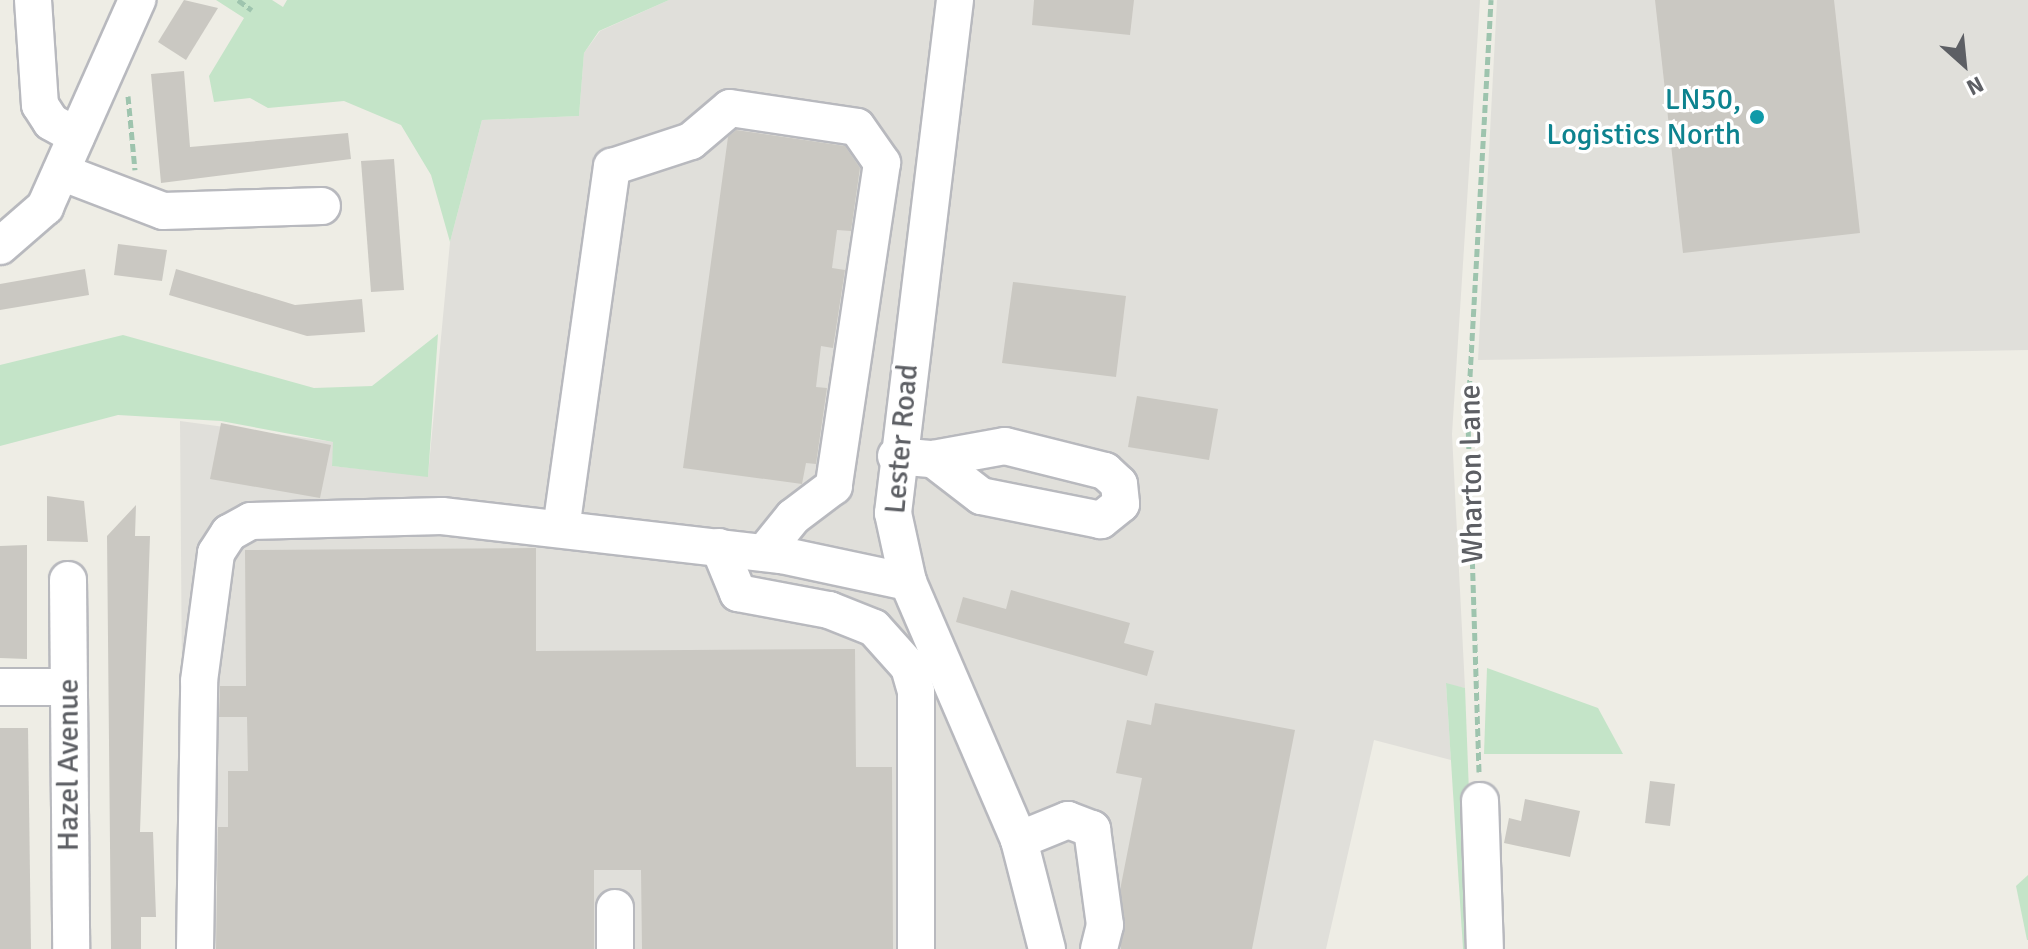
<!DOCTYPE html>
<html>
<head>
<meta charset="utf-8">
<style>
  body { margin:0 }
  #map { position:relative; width:2028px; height:949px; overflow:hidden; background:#eeede5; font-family:Signika,sans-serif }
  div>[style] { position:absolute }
  .industrial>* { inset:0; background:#e0dfda }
  .green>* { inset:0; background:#c4e4c8 }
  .building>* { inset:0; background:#cac8c2 }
  .path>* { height:5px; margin-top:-2.5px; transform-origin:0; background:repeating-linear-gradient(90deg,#9ec4ae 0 8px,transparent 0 12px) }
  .roads { filter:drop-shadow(2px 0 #b8b9be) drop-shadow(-2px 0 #b8b9be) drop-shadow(0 2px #b8b9be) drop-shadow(0 -2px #b8b9be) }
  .minor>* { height:36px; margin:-18px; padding:0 18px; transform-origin:18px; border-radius:18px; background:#fff }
  .dots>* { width:22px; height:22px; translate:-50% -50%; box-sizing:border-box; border:4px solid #fff; border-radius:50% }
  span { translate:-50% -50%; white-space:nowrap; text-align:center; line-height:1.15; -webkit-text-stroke:7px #fff; paint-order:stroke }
  .culture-label { font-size:30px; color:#0d838f }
  .right { translate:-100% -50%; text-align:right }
  .street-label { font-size:30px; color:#5d5f64 }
  .north { position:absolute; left:1924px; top:24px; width:80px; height:80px; -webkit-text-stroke:6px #fff; paint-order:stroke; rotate:153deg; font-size:22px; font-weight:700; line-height:32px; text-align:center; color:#5d5f64 }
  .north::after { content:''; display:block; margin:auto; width:28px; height:36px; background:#5d5f64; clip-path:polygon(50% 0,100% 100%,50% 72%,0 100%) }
</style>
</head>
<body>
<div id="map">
  <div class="industrial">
    <i style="clip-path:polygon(669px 0,1480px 0,1452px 434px,1465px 688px,1446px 684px,1451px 760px,1374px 740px,1326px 949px,184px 949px,180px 421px,334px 442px,332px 466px,428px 476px,450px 242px,482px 120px,579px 116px,584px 53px,600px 31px)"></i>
    <i style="clip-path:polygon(1497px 0,2028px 0,2028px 350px,1478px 360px)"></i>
  </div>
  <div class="green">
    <i style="clip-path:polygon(216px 0,272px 0,283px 7px,287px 0,669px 0,599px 31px,584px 53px,579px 116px,482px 120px,450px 242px,431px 175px,401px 125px,344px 101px,268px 108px,250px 98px,214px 102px,209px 76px,244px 18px)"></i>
    <i style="clip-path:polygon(438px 334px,428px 477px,332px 466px,333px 442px,221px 421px,118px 415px,0 446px,0 365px,123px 335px,314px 388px,372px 386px)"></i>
    <i style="clip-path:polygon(1487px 668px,1598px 708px,1623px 754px,1484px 754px)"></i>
    <i style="clip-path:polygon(1446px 683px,1465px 688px,1475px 949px,1463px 949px)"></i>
    <i style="clip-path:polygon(2028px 875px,2028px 940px,2027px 940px,2016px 886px)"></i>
  </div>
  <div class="building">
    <i style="clip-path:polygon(184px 0,218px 8px,186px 60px,158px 42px)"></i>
    <i style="clip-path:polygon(1034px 0,1134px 0,1130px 35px,1032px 25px)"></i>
    <i style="clip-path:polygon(1655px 0,1834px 0,1860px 233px,1683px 253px)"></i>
    <i style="clip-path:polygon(184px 71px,190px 147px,348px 133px,351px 159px,161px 183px,151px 74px)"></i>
    <i style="clip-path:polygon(736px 130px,845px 146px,860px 168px,851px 231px,837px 230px,832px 268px,845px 270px,833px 348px,821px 346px,816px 387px,827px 388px,816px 464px,806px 463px,802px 484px,683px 468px,728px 137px)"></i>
    <i style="clip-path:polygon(394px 159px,404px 290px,371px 292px,361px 161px)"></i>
    <i style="clip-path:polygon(118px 244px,167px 250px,162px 281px,114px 275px)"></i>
    <i style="clip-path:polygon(85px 269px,89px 295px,0 310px,0 284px)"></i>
    <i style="clip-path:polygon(176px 269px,295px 305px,362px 299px,365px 332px,307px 336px,169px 295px)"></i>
    <i style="clip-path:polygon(1013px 282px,1126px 296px,1116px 377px,1002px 363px)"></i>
    <i style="clip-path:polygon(1137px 396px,1218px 409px,1209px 460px,1128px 447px)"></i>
    <i style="clip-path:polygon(221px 423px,331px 445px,320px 498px,210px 479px)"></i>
    <i style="clip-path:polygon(47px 496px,84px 501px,88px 542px,47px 541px)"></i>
    <i style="clip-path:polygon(136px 505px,135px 536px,150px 536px,140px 832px,153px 832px,156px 917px,141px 917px,141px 949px,111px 949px,107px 536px)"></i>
    <i style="clip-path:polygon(27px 545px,27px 659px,0 658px,0 546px)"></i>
    <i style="clip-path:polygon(536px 548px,536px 651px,855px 649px,856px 767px,892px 767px,893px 949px,642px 949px,641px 870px,594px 870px,594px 949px,216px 949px,218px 827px,228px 827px,228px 771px,248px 771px,247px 717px,219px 717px,220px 686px,246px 686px,245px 550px)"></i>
    <i style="clip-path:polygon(1011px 590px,1130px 623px,1124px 643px,1154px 651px,1147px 676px,956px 622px,963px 597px,1006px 609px)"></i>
    <i style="clip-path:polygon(1155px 703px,1295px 730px,1252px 949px,1121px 949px,1121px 885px,1142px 778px,1116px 773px,1127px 720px,1151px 725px)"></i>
    <i style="clip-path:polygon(0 728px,28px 728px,31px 949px,0 949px)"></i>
    <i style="clip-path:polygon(1650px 781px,1675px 784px,1670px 826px,1645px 823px)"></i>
    <i style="clip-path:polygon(1525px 799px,1580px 811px,1570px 857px,1504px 843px,1509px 818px,1521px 821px)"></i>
  </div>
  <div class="path">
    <i style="left:238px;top:0;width:17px;rotate:36deg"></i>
    <i style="left:128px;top:96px;width:74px;rotate:84.6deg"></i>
    <i style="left:1479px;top:772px;width:360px;rotate:-91.8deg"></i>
    <i style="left:1468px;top:412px;width:413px;rotate:-86.8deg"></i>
  </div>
  <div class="roads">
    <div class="minor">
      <i style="left:33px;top:0;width:105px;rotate:86.2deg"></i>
      <i style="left:40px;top:105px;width:20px;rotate:57deg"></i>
      <i style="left:51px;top:122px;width:29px;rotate:29deg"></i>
      <i style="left:955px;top:0;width:517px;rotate:96.89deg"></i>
      <i style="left:893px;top:513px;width:71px;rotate:77.7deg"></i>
      <i style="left:908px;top:582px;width:281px;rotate:66.7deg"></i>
      <i style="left:1019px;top:840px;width:113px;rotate:75.6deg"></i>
      <i style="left:61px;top:172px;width:109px;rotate:20.9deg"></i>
      <i style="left:163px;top:211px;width:159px;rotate:-1.8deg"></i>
      <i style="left:0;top:246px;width:60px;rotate:-40.9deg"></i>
      <i style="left:45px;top:207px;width:227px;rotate:-66deg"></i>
      <i style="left:896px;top:456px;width:37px;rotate:5deg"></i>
      <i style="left:933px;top:459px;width:73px;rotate:-10.2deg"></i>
      <i style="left:1005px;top:446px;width:103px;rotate:14deg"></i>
      <i style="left:1105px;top:471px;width:19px;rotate:43deg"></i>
      <i style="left:1119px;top:484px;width:20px;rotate:84deg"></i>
      <i style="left:1121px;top:504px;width:26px;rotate:141deg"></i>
      <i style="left:1101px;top:520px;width:122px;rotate:-168.7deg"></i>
      <i style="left:981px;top:496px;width:61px;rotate:-142.4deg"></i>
      <i style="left:561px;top:529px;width:366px;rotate:-82deg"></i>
      <i style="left:612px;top:167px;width:83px;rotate:-18.2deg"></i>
      <i style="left:691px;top:141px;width:51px;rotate:-40.2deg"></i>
      <i style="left:730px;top:108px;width:128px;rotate:8.5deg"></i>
      <i style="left:857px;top:127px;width:44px;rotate:55.2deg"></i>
      <i style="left:882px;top:163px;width:327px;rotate:98.5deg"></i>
      <i style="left:834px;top:486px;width:51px;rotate:142.9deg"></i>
      <i style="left:793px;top:517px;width:46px;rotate:128.9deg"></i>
      <i style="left:719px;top:547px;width:50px;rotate:67.6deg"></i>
      <i style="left:738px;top:593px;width:93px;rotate:10.6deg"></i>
      <i style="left:829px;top:610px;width:48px;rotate:21.8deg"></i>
      <i style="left:874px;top:628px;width:52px;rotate:48.1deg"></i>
      <i style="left:909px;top:667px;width:26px;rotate:74deg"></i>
      <i style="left:916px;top:692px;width:257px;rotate:90deg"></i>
      <i style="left:68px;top:580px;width:369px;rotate:89.5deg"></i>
      <i style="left:0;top:687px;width:68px"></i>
      <i style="left:1480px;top:801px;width:148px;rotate:88.1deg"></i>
      <i style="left:1019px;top:840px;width:53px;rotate:-22.2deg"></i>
      <i style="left:1068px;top:820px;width:26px;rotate:21deg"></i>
      <i style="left:1092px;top:829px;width:97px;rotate:82.3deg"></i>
      <i style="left:1105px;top:925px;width:25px;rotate:104deg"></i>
      <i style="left:615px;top:908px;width:41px;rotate:90deg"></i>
      <i style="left:195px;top:949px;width:268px;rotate:-89.1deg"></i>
      <i style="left:199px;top:681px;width:129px;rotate:-82.4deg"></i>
      <i style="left:216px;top:553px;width:24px;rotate:-57deg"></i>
      <i style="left:229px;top:533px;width:25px;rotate:-29deg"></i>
      <i style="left:251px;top:521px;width:191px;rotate:-1.5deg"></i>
      <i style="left:442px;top:516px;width:341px;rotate:6.6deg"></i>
      <i style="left:781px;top:555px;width:130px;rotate:12deg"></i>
    </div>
  </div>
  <div class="dots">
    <i style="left:1757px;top:117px;background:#0f9aa8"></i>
  </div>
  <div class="culture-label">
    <span class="right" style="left:1741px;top:117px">LN50,<br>Logistics North</span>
  </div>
  <div class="street-label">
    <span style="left:902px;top:439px;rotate:-85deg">Lester Road</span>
    <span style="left:1472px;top:474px;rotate:-91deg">Wharton Lane</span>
    <span style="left:69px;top:765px;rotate:-90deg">Hazel Avenue</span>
  </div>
  <div class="north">N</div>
</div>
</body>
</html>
